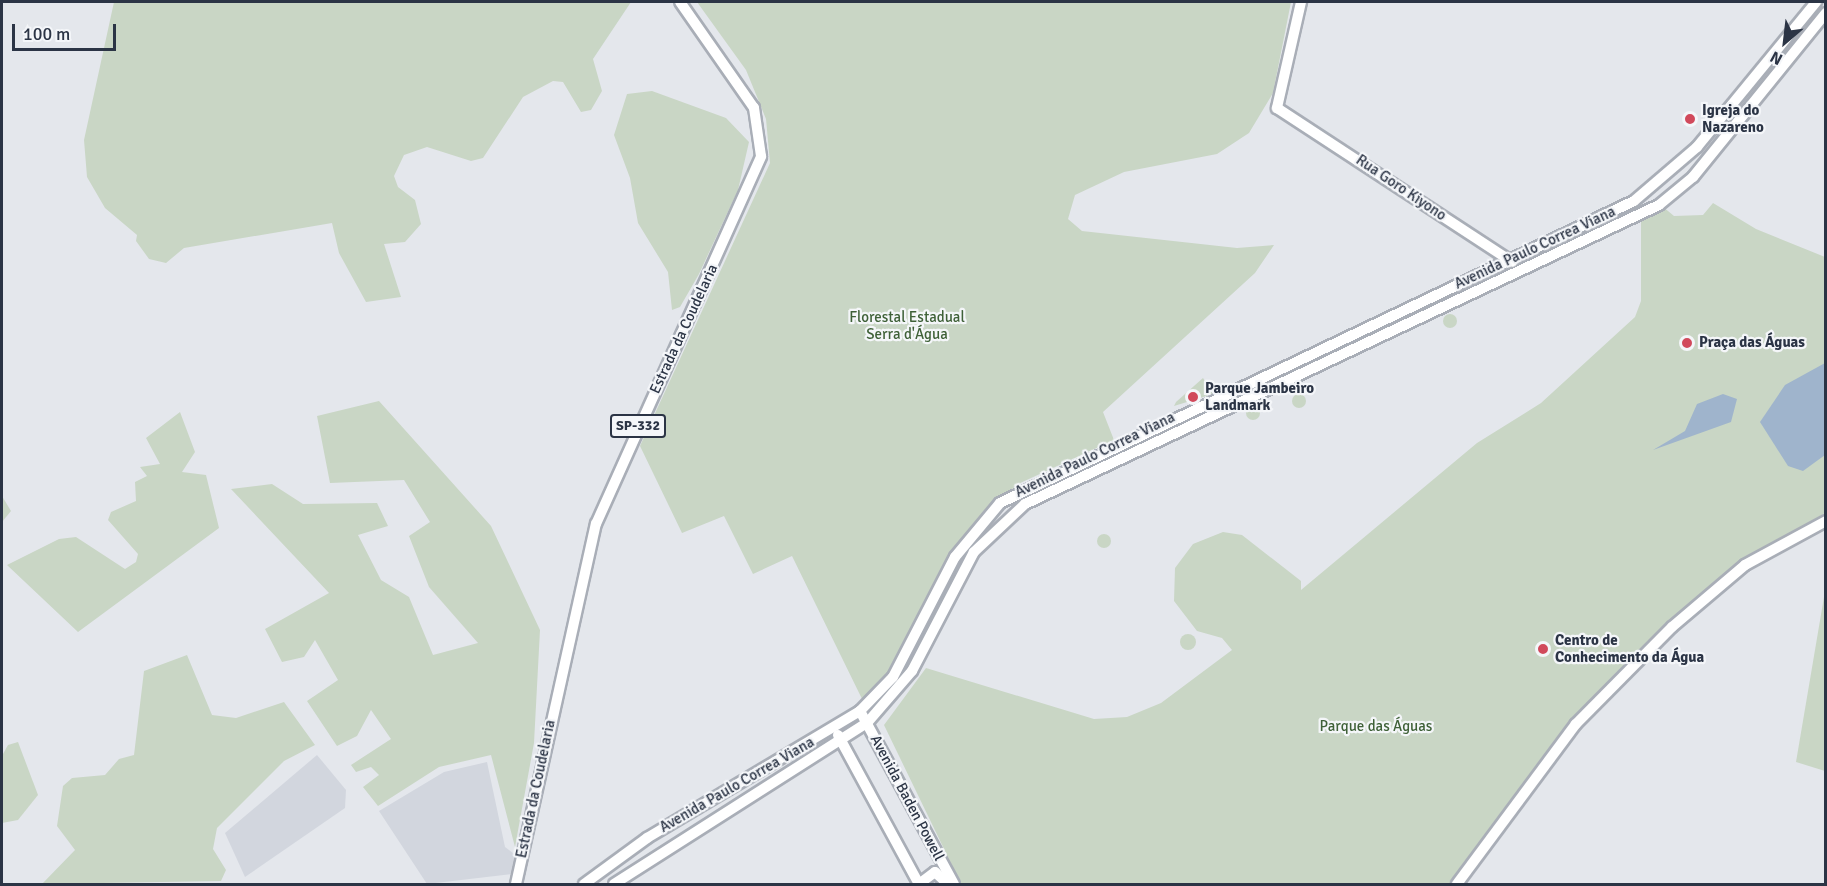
<!DOCTYPE html>
<html>
<head>
<meta charset="utf-8">
<style>
  body { margin:0 }
  #map { position:relative; width:1827px; height:886px; overflow:hidden; background:#e4e7ec; font-family:Signika,sans-serif }
  div>[style] { position:absolute }
  .built>* { inset:0; background:#d2d6de }
  .green>* { inset:0; background:#c9d6c5 }
  .round { border-radius:50% }
  .water>* { inset:0; background:#9fb4cc }
  .roads { filter:drop-shadow(2px 0 #a9aeb7) drop-shadow(-2px 0 #a9aeb7) drop-shadow(0 2px #a9aeb7) drop-shadow(0 -2px #a9aeb7) }
  .secondary>* { height:10px; margin:-5px; padding:0 5px; transform-origin:5px; border-radius:5px; background:#fff }
  .primary>* { height:10px; margin:-5px; padding:0 5px; transform-origin:5px; border-radius:5px; background:#fff }
  .dots>* { width:16px; height:16px; translate:-50% -50%; box-sizing:border-box; border:3px solid #f4f6f9; border-radius:50% }
  span { translate:-50% -50%; white-space:nowrap; text-align:center; line-height:1.15; -webkit-text-stroke:4.5px #f4f6f9; paint-order:stroke }
  .shield-label span { padding:2px 4px; background:#f4f6f9; border:2px solid; border-radius:4px; -webkit-text-stroke-width:0 }
  .shield-label { font-size:14px; color:#2b3445; font-weight:700 }
  .poi-label { font-size:15px; color:#2b3445; font-weight:700 }
  .left { translate:0 -50%; text-align:left }
  .street-label { font-size:15px; color:#2b3445 }
  .park-label { font-size:15px; color:#3f6138 }
  .frame { position:absolute; inset:0; border:3px solid #2b3445; pointer-events:none }
  .north { position:absolute; left:1755px; top:12px; width:60px; height:60px; -webkit-text-stroke:4px #f4f6f9; paint-order:stroke; rotate:208deg; font-size:16px; font-weight:700; line-height:24px; text-align:center; color:#2b3445 }
  .north::after { content:''; display:block; margin:auto; width:21px; height:27px; background:#2b3445; clip-path:polygon(50% 0,100% 100%,50% 72%,0 100%) }
  .scale { position:absolute; left:12px; top:24px; width:104px; height:27px; box-sizing:border-box; border:3px solid #2b3445; border-top:0; padding-left:8px; font-size:18px; line-height:21px; white-space:nowrap; color:#2b3445; -webkit-text-stroke:4px #f4f6f9; paint-order:stroke }
</style>
</head>
<body>
<div id="map">
  <div class="built">
    <i style="clip-path:polygon(317px 755px,346px 790px,345px 808px,245px 877px,225px 833px)"></i>
    <i style="clip-path:polygon(487px 762px,505px 847px,517px 856px,512px 874px,427px 884px,379px 811px,444px 772px)"></i>
  </div>
  <div class="green">
    <i style="clip-path:polygon(114px 2px,631px 2px,593px 59px,602px 91px,591px 110px,581px 112px,563px 82px,553px 81px,523px 97px,483px 158px,471px 161px,427px 147px,404px 155px,394px 176px,398px 187px,415px 200px,421px 224px,405px 242px,384px 244px,401px 297px,366px 302px,339px 253px,332px 223px,184px 248px,166px 263px,149px 259px,136px 241px,137px 235px,105px 208px,87px 177px,84px 140px)"></i>
    <i style="clip-path:polygon(697px 2px,1291px 2px,1273px 93px,1249px 133px,1217px 154px,1124px 172px,1075px 195px,1068px 219px,1082px 231px,1237px 248px,1274px 245px,1255px 273px,1103px 412px,1114px 440px,1018px 484px,984px 514px,958px 546px,893px 670px,864px 703px,792px 556px,753px 574px,724px 516px,682px 533px,640px 446px,770px 163px,766px 119px,746px 70px)"></i>
    <i style="clip-path:polygon(652px 91px,726px 118px,749px 142px,738px 190px,699px 274px,680px 307px,672px 310px,668px 272px,638px 223px,630px 178px,614px 135px,627px 94px)"></i>
    <i style="clip-path:polygon(1713px 203px,1756px 229px,1825px 257px,1825px 513px,1749px 558px,1576px 719px,1455px 884px,961px 884px,884px 725px,926px 668px,1094px 719px,1127px 717px,1161px 703px,1232px 650px,1222px 638px,1197px 631px,1174px 601px,1175px 568px,1193px 544px,1223px 532px,1242px 535px,1301px 581px,1301px 590px,1477px 443px,1541px 403px,1635px 317px,1641px 301px,1641px 220px,1662px 206px,1674px 216px,1703px 215px)"></i>
    <i class="round" style="left:1443px;top:314px;width:14px;height:14px"></i>
    <i style="clip-path:polygon(1203px 378px,1213px 394px,1174px 406px,1176px 402px)"></i>
    <i class="round" style="left:1292px;top:394px;width:14px;height:14px"></i>
    <i style="clip-path:polygon(379px 401px,491px 526px,540px 630px,534px 743px,515px 847px,491px 755px,439px 767px,378px 806px,363px 787px,379px 775px,371px 767px,356px 772px,351px 765px,391px 739px,371px 710px,357px 736px,337px 746px,307px 701px,338px 680px,315px 640px,304px 657px,282px 662px,265px 629px,329px 593px,231px 489px,272px 484px,303px 504px,377px 503px,388px 526px,358px 535px,381px 580px,409px 597px,433px 655px,478px 643px,429px 587px,409px 536px,430px 522px,404px 480px,330px 483px,317px 416px)"></i>
    <i class="round" style="left:1246px;top:406px;width:14px;height:14px"></i>
    <i style="clip-path:polygon(180px 412px,195px 452px,182px 472px,206px 475px,219px 528px,78px 632px,7px 565px,59px 539px,76px 537px,125px 569px,136px 562px,138px 554px,108px 520px,111px 512px,136px 501px,135px 482px,147px 476px,140px 467px,160px 464px,146px 438px)"></i>
    <i style="clip-path:polygon(2px 496px,11px 511px,2px 522px)"></i>
    <i class="round" style="left:1097px;top:534px;width:14px;height:14px"></i>
    <i style="clip-path:polygon(1825px 591px,1825px 771px,1796px 762px)"></i>
    <i class="round" style="left:1180px;top:634px;width:16px;height:16px"></i>
    <i style="clip-path:polygon(187px 655px,212px 715px,236px 718px,284px 702px,315px 745px,284px 761px,217px 828px,213px 849px,226px 870px,221px 881px,42px 884px,75px 850px,57px 826px,63px 786px,72px 778px,105px 775px,119px 759px,134px 755px,144px 671px)"></i>
    <i style="clip-path:polygon(18px 742px,38px 795px,18px 820px,2px 823px,3px 754px,8px 745px)"></i>
  </div>
  <div class="water">
    <i style="clip-path:polygon(1825px 363px,1825px 455px,1803px 471px,1788px 466px,1760px 422px,1785px 385px)"></i>
    <i style="clip-path:polygon(1723px 394px,1737px 399px,1731px 422px,1653px 450px,1685px 431px,1697px 404px)"></i>
  </div>
  <div class="roads">
    <div class="secondary">
      <i style="left:1301px;top:2px;width:109px;rotate:102.8deg"></i>
      <i style="left:1277px;top:108px;width:281px;rotate:33.2deg"></i>
      <i style="left:860px;top:711px;width:47px;rotate:-45.9deg"></i>
      <i style="left:893px;top:677px;width:135px;rotate:-62.7deg"></i>
      <i style="left:955px;top:557px;width:70px;rotate:-50.2deg"></i>
      <i style="left:1000px;top:503px;width:702px;rotate:-25.47deg"></i>
      <i style="left:1634px;top:201px;width:83px;rotate:-40.6deg"></i>
      <i style="left:1697px;top:147px;width:188px;rotate:-50.6deg"></i>
      <i style="left:867px;top:723px;width:69px;rotate:-49.1deg"></i>
      <i style="left:912px;top:671px;width:134px;rotate:-62.5deg"></i>
      <i style="left:974px;top:552px;width:70px;rotate:-43.3deg"></i>
      <i style="left:1025px;top:504px;width:701px;rotate:-25.25deg"></i>
      <i style="left:1659px;top:205px;width:44px;rotate:-39.5deg"></i>
      <i style="left:1693px;top:177px;width:211px;rotate:-51deg"></i>
      <i style="left:1457px;top:884px;width:199px;rotate:-53.4deg"></i>
      <i style="left:1576px;top:724px;width:136px;rotate:-45.3deg"></i>
      <i style="left:1672px;top:627px;width:96px;rotate:-40.3deg"></i>
      <i style="left:1745px;top:565px;width:92px;rotate:-28.5deg"></i>
    </div>
    <div class="primary">
      <i style="left:838px;top:735px;width:170px;rotate:61.5deg"></i>
      <i style="left:516px;top:884px;width:369px;rotate:-77.5deg"></i>
      <i style="left:596px;top:524px;width:403px;rotate:-65.8deg"></i>
      <i style="left:761px;top:156px;width:49px;rotate:-98.3deg"></i>
      <i style="left:754px;top:108px;width:129px;rotate:-124.9deg"></i>
      <i style="left:584px;top:884px;width:78px;rotate:-36.1deg"></i>
      <i style="left:647px;top:838px;width:248px;rotate:-30.8deg"></i>
      <i style="left:860px;top:711px;width:197px;rotate:61.5deg"></i>
      <i style="left:614px;top:884px;width:300px;rotate:-32.5deg"></i>
      <i style="left:919px;top:884px;width:20px;rotate:-37deg"></i>
      <i style="left:935px;top:872px;width:18px;rotate:43deg"></i>
    </div>
  </div>
  <div class="dots">
    <i style="left:1690px;top:119px;background:#d1495b"></i>
    <i style="left:1687px;top:343px;background:#d1495b"></i>
    <i style="left:1193px;top:397px;background:#d1495b"></i>
    <i style="left:1543px;top:649px;background:#d1495b"></i>
  </div>
  <div class="shield-label">
    <span style="left:638px;top:426px">SP-332</span>
  </div>
  <div class="poi-label">
    <span class="left" style="left:1702px;top:119px">Igreja do<br>Nazareno</span>
    <span class="left" style="left:1699px;top:343px">Praça das Águas</span>
    <span class="left" style="left:1205px;top:397px">Parque Jambeiro<br>Landmark</span>
    <span class="left" style="left:1555px;top:649px">Centro de<br>Conhecimento da Água</span>
  </div>
  <div class="street-label">
    <span style="left:1401px;top:188px;rotate:34deg">Rua Goro Kiyono</span>
    <span style="left:1535px;top:248px;rotate:-25deg">Avenida Paulo Correa Viana</span>
    <span style="left:684px;top:329px;rotate:-65deg">Estrada da Coudelaria</span>
    <span style="left:1095px;top:455px;rotate:-26deg">Avenida Paulo Correa Viana</span>
    <span style="left:737px;top:785px;rotate:-30deg">Avenida Paulo Correa Viana</span>
    <span style="left:536px;top:789px;rotate:-78deg">Estrada da Coudelaria</span>
    <span style="left:907px;top:798px;rotate:62deg">Avenida Baden Powell</span>
  </div>
  <div class="park-label">
    <span style="left:907px;top:326px">Florestal Estadual<br>Serra d'Água</span>
    <span style="left:1376px;top:727px">Parque das Águas</span>
  </div>
  <div class="frame"></div>
  <div class="north">N</div>
  <div class="scale">100 m</div>
</div>
</body>
</html>
